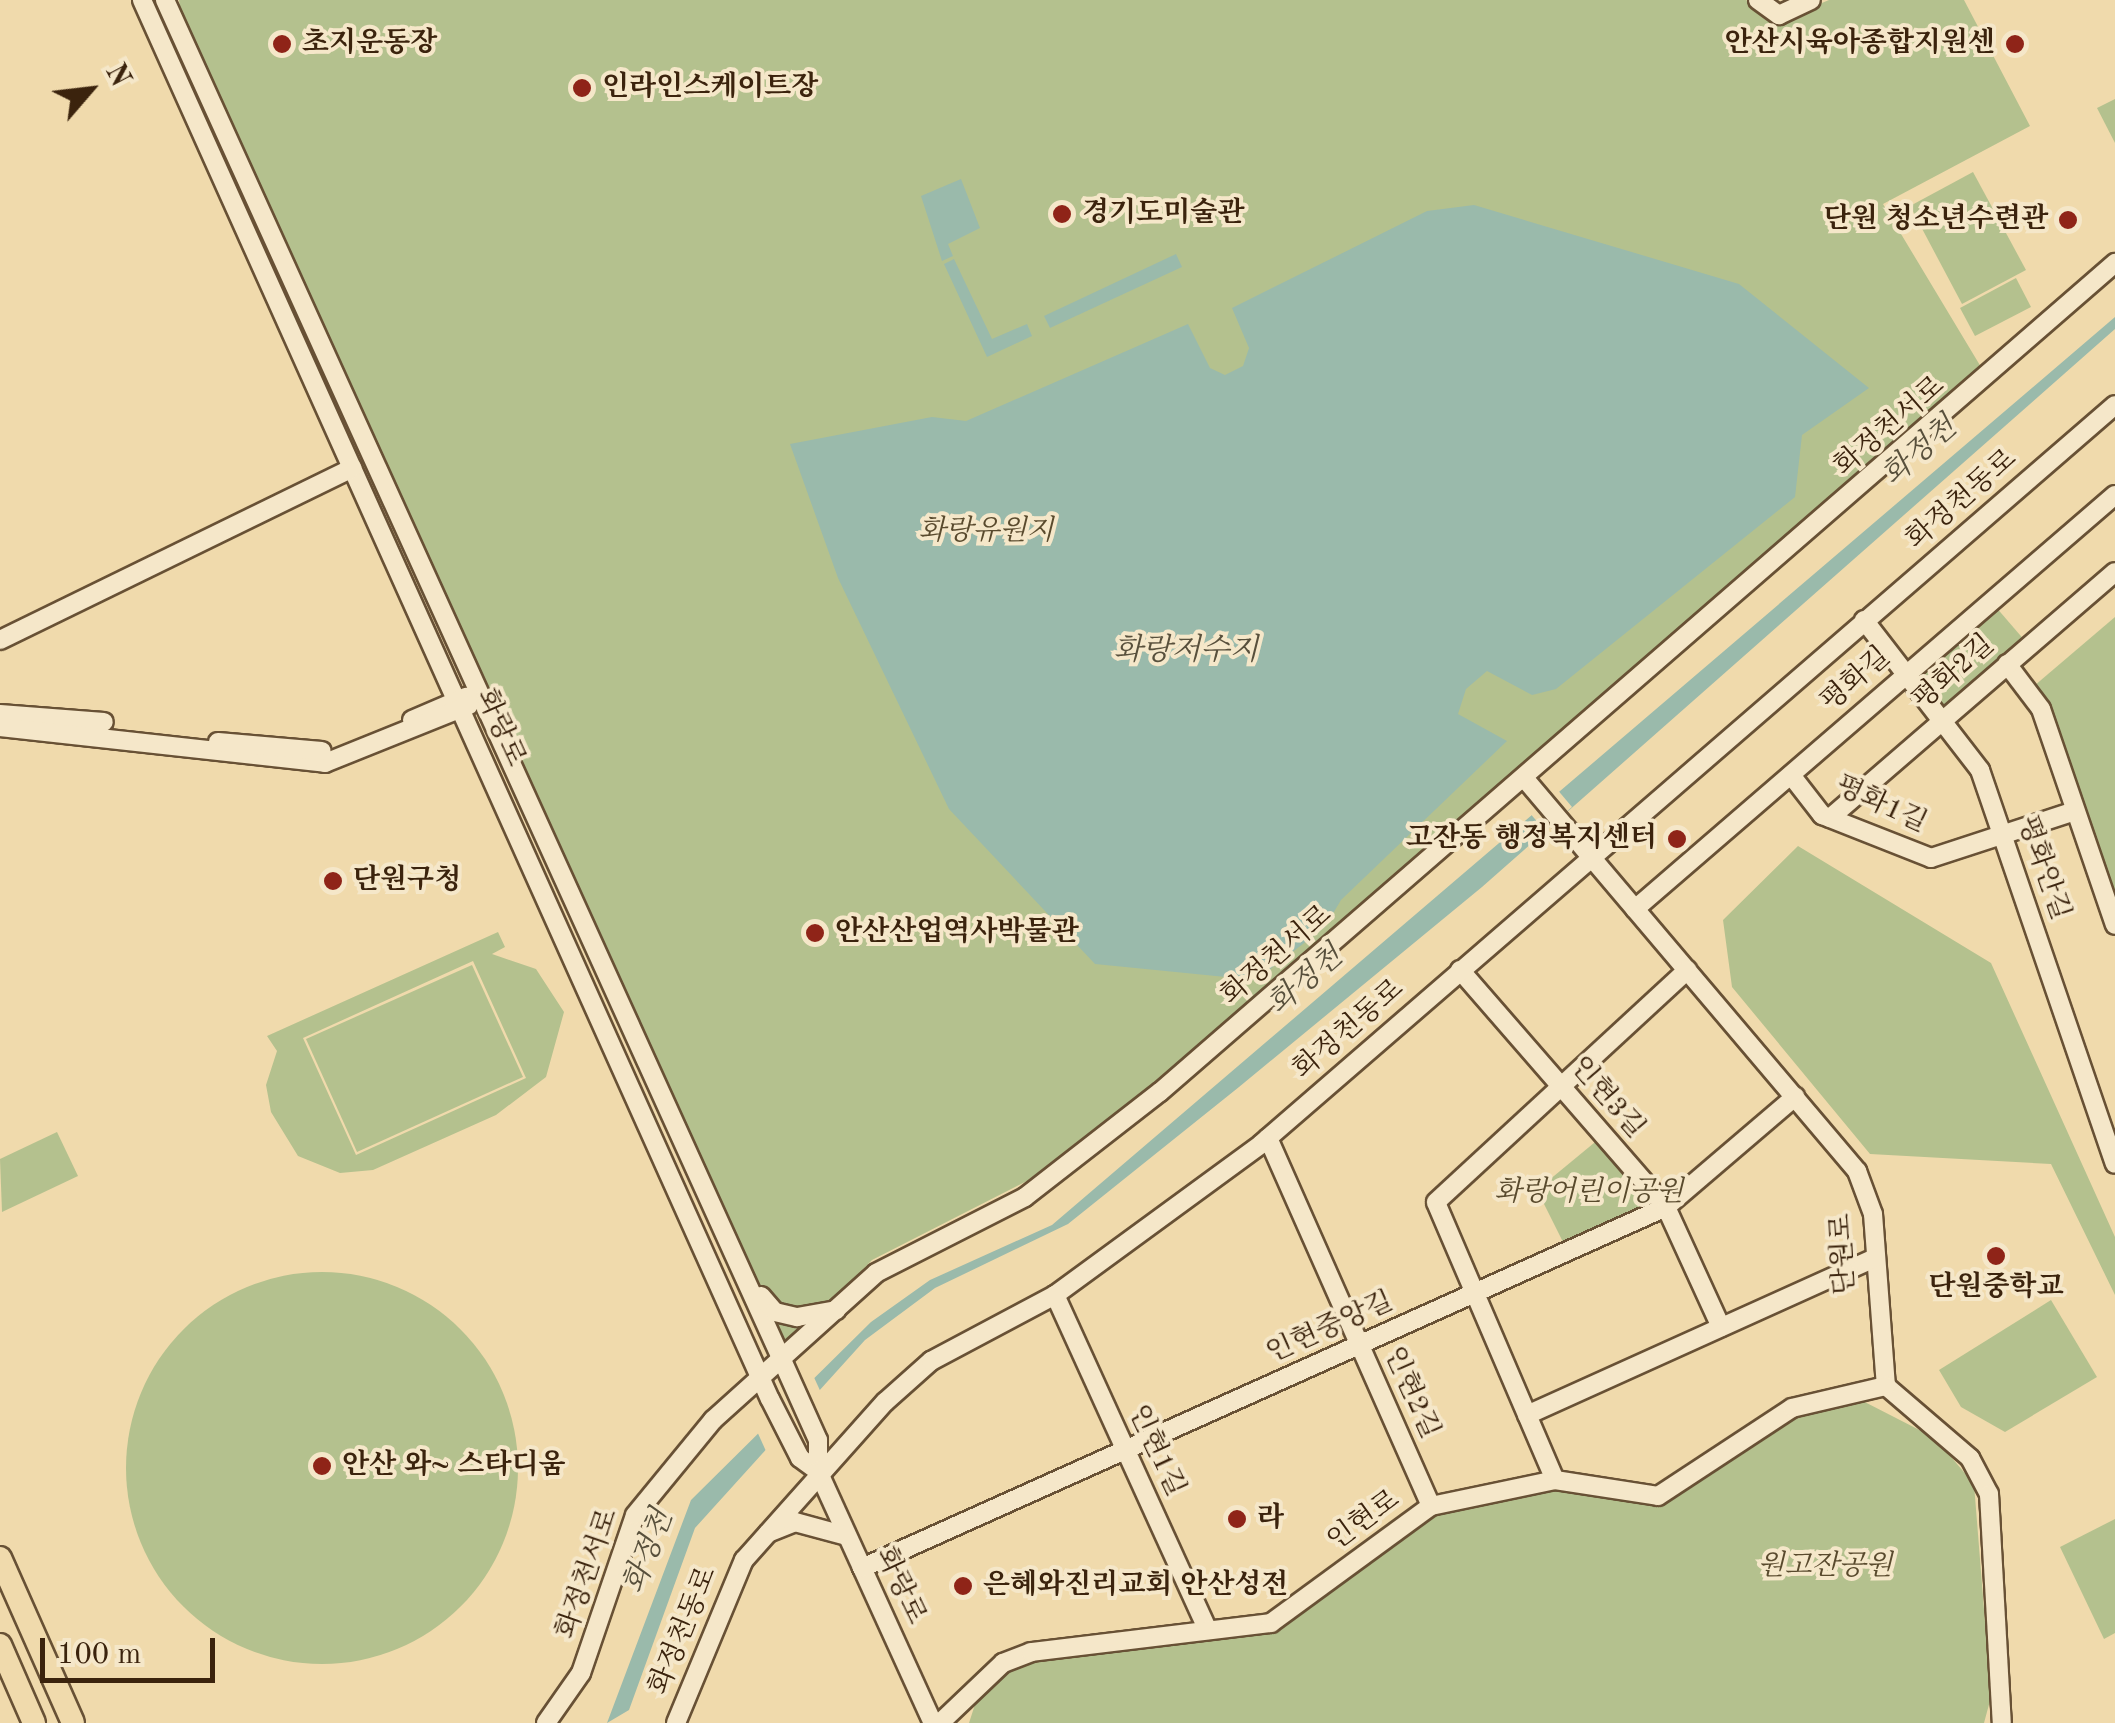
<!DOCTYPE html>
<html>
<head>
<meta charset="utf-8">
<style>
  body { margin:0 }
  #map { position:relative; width:2115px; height:1723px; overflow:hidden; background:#f0daac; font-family:"Old Standard TT","Noto Serif KR",serif }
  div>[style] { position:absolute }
  .green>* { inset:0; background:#b4c18e }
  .round { border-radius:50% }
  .water>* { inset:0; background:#9abaab }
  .pier>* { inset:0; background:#f0daac }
  .roads { filter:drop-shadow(2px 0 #685135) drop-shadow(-2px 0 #685135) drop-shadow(0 2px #685135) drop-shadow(0 -2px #685135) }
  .minor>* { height:18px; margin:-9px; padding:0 9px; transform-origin:9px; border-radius:9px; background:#f5e7c9 }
  .major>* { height:22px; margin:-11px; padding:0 11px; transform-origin:11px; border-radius:11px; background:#f0daac }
  .dots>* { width:28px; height:28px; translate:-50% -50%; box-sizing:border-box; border:5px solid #f5e7c9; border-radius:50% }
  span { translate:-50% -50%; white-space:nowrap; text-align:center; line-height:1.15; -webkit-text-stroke:8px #f5e7c9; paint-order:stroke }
  .poi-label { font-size:28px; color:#3b230d; font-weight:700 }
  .left { translate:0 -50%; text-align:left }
  .right { translate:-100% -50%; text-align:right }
  .street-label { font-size:28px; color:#3b230d }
  .park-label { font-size:28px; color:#594a2d; font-style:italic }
  .water-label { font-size:30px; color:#58503c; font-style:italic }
  .north { position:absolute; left:40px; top:40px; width:100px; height:100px; -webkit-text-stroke:8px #f5e7c9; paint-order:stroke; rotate:62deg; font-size:28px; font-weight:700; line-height:40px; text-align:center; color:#3b230d }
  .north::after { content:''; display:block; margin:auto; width:35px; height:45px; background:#3b230d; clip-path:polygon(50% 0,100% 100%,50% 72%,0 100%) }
  .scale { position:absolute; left:40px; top:1638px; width:175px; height:45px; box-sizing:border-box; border:5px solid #3b230d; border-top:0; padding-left:12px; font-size:30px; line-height:35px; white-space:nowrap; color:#3b230d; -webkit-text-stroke:8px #f5e7c9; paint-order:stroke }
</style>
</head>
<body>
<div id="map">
  <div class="green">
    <i style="clip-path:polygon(179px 0,1746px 0,1777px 22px,1829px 0,1964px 0,2030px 126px,1883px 204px,1984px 372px,1256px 1003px,1027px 1181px,872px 1260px,774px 1363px,186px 45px)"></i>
    <i style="clip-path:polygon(2115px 99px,2115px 143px,2097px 108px)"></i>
    <i style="clip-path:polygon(1973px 172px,2026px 270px,1962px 304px,1910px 206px)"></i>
    <i style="clip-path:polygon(2016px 278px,2031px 307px,1975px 336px,1960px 308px)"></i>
    <i style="clip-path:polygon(1995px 606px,2026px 642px,1947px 710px,1916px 674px)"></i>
    <i style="clip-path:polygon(2115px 617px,2115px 912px,2034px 686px)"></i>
    <i style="clip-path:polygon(1798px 846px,1991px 963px,2115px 1237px,2115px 1295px,2051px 1164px,1870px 1154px,1732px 987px,1723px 920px)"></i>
    <i style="clip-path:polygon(evenodd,498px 932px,505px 947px,492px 954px,536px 969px,564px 1012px,546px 1077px,496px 1115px,373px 1170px,340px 1173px,298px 1156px,271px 1112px,266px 1085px,277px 1051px,267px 1036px,498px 932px,473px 961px,526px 1078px,356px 1155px,303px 1038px,473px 961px)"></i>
    <i style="clip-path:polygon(472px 965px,523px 1077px,357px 1152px,306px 1039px)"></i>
    <i style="clip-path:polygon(57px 1132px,78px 1176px,2px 1212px,0 1159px)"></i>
    <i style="clip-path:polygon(1600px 1138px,1651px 1203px,1564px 1244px,1537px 1190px)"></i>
    <i class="round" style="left:126px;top:1272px;width:392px;height:392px"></i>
    <i style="clip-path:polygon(2051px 1300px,2097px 1377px,2005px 1432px,1961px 1407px,1939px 1370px)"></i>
    <i style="clip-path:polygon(1855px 1397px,1935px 1438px,1974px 1484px,1991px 1697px,1984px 1723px,969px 1723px,980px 1689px,1020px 1649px,1266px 1619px,1418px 1512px,1553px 1478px,1675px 1489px,1733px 1434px)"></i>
    <i style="clip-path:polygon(2115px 1519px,2115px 1633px,2104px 1639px,2060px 1547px)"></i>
  </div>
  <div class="water">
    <i style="clip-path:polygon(961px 179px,980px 228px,948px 244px,953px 256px,942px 261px,921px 196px)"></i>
    <i style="clip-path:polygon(1474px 205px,1739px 284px,1869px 388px,1802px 435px,1795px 497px,1556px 689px,1532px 695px,1487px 671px,1466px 689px,1458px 714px,1507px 741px,1341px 900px,1325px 927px,1256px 980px,1095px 964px,949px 809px,838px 578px,790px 444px,932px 417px,966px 421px,1188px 324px,1210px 368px,1225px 375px,1243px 366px,1249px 348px,1232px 308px,1427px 211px)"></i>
    <i style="clip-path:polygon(1176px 254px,1182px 267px,1050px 328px,1044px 316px)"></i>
    <i style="clip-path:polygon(954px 259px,992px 339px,1027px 324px,1032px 336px,987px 357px,944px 264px)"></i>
    <i style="clip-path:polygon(2115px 317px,2115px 329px,1482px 887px,1239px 1087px,1068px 1224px,935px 1288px,865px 1340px,695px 1528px,629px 1710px,607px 1723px,691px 1500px,871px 1322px,930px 1280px,1052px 1225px)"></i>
  </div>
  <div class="pier">
    <i style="clip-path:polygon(1556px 788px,1572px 807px,1545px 831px,1529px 812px)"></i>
    <i style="clip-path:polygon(812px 1373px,823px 1397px,770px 1460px,756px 1429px)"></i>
  </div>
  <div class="roads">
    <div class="minor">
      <i style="left:142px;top:0;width:1533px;rotate:65.83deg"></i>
      <i style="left:770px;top:1399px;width:66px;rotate:63deg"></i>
      <i style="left:800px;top:1458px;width:22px;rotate:36deg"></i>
      <i style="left:165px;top:0;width:1493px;rotate:65.6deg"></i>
      <i style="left:782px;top:1360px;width:88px;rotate:65.8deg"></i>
      <i style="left:818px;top:1440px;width:31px;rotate:90deg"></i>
      <i style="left:818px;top:1471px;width:277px;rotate:65.5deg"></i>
      <i style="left:1758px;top:0;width:26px;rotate:36deg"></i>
      <i style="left:1779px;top:15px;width:35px;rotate:-25deg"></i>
      <i style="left:1864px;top:620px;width:190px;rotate:52.3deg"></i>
      <i style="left:1980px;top:770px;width:416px;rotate:71.1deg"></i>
      <i style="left:0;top:640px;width:392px;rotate:-26deg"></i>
      <i style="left:2007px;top:664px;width:56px;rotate:52.9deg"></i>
      <i style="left:2041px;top:709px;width:228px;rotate:71.1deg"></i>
      <i style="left:0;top:714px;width:104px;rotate:4.4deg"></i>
      <i style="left:412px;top:720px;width:59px;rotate:-23.1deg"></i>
      <i style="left:0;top:727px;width:327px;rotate:6.3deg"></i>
      <i style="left:325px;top:763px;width:155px;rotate:-21.9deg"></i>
      <i style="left:218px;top:742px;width:104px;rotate:4.9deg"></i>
      <i style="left:1791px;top:775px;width:51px;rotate:52.2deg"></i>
      <i style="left:1822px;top:815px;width:117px;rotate:21.5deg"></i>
      <i style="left:1931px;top:858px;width:151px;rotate:-18.1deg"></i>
      <i style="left:1525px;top:779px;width:514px;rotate:49.74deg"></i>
      <i style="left:1857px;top:1171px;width:46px;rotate:69.6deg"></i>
      <i style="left:1873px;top:1214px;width:172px;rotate:85.7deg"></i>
      <i style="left:1886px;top:1386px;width:111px;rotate:40.6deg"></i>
      <i style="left:1970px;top:1458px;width:41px;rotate:62.2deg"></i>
      <i style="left:1989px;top:1494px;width:229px;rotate:86.8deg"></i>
      <i style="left:1830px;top:818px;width:376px;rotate:-40.8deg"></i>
      <i style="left:1635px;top:909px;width:634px;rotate:-40.78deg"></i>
      <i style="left:1460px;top:970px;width:314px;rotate:49deg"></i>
      <i style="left:1666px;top:1207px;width:132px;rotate:65.4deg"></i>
      <i style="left:1268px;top:1138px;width:402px;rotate:66.1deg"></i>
      <i style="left:1055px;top:1295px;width:368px;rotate:65.5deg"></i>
      <i style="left:761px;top:1296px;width:21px;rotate:49deg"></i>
      <i style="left:775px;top:1312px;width:23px;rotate:13deg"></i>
      <i style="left:797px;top:1317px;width:40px;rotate:-10deg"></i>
      <i style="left:1527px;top:1415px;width:380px;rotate:-24.3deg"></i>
      <i style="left:1555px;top:1480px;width:302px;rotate:-113.2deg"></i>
      <i style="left:1436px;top:1202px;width:342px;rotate:-42.7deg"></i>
      <i style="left:768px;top:1533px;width:29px;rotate:-22deg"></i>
      <i style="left:795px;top:1522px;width:54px;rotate:15.1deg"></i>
      <i style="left:862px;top:1568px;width:881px;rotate:-24.18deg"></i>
      <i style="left:1666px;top:1207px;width:170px;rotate:-40.5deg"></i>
      <i style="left:546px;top:1723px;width:61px;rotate:-55deg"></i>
      <i style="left:581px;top:1673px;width:167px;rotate:-71.1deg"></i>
      <i style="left:635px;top:1515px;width:123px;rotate:-50.6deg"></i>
      <i style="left:713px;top:1420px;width:219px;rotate:-42deg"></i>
      <i style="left:876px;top:1273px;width:167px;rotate:-27deg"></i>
      <i style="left:1025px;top:1197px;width:171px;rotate:-37.9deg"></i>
      <i style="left:1160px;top:1092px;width:1265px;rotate:-40.96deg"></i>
      <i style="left:676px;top:1723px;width:177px;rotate:-67.4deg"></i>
      <i style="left:744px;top:1560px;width:212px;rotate:-48.3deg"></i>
      <i style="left:885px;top:1402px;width:62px;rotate:-41.7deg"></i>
      <i style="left:931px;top:1361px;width:140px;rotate:-28deg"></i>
      <i style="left:1055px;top:1295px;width:255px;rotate:-36.2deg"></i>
      <i style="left:1261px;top:1144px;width:1129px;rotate:-40.87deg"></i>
      <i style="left:940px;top:1723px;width:87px;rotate:-43.6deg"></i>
      <i style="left:1003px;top:1663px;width:30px;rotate:-21deg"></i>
      <i style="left:1031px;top:1652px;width:242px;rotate:-6.9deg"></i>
      <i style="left:1271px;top:1623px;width:198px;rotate:-36.2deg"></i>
      <i style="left:1431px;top:1506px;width:127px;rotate:-11.8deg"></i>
      <i style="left:1555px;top:1480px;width:104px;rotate:8.8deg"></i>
      <i style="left:1658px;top:1496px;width:160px;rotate:-33.3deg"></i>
      <i style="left:1792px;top:1408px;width:97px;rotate:-13.2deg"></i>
    </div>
    <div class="major">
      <i style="left:0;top:1558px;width:180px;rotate:66.1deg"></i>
      <i style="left:0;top:1645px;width:85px;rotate:66.4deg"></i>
    </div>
  </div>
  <div class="dots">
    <i style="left:282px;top:44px;background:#8f2418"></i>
    <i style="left:2015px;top:44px;background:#8f2418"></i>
    <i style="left:582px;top:88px;background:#8f2418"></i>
    <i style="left:1062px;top:214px;background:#8f2418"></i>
    <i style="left:2068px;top:220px;background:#8f2418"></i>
    <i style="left:1677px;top:839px;background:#8f2418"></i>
    <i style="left:333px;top:881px;background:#8f2418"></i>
    <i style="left:815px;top:933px;background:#8f2418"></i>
    <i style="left:1996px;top:1256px;background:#8f2418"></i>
    <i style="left:322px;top:1466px;background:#8f2418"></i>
    <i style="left:1237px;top:1519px;background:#8f2418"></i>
    <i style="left:963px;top:1586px;background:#8f2418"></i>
  </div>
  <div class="poi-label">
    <span class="left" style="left:302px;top:44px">초지운동장</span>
    <span class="right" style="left:1995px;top:44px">안산시육아종합지원센</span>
    <span class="left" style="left:602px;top:88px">인라인스케이트장</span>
    <span class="left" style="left:1082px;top:214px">경기도미술관</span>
    <span class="right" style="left:2048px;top:220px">단원 청소년수련관</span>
    <span class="right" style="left:1657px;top:839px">고잔동 행정복지센터</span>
    <span class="left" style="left:353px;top:881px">단원구청</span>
    <span class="left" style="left:835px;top:933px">안산산업역사박물관</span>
    <span style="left:1996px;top:1288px">단원중학교</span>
    <span class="left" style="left:342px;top:1466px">안산 와~ 스타디움</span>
    <span class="left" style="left:1257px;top:1519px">라</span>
    <span class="left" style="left:983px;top:1586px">은혜와진리교회 안산성전</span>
  </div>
  <div class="street-label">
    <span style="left:1890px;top:427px;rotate:-41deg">화정천서로</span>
    <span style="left:1962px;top:500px;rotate:-41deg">화정천동로</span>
    <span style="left:1954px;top:673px;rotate:-41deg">평화2길</span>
    <span style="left:1856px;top:680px;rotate:-41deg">평화길</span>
    <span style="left:500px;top:728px;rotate:66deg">화랑로</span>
    <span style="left:1881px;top:805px;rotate:25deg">평화1길</span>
    <span style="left:2043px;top:868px;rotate:71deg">평화안길</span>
    <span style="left:1277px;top:956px;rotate:-41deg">화정천서로</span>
    <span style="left:1349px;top:1030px;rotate:-41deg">화정천동로</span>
    <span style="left:1607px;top:1098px;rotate:49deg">인현3길</span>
    <span style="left:1844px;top:1254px;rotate:-93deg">단원로</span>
    <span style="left:1330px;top:1328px;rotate:-24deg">인현중앙길</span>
    <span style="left:1411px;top:1393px;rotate:66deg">인현2길</span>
    <span style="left:1156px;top:1451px;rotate:65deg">인현1길</span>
    <span style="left:1364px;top:1521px;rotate:-36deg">인현로</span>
    <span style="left:588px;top:1574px;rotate:-71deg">화정천서로</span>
    <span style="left:900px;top:1586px;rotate:65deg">화랑로</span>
    <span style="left:684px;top:1631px;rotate:-68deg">화정천동로</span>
  </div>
  <div class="park-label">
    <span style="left:986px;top:532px">화랑유원지</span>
    <span style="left:1589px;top:1193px">화랑어린이공원</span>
    <span style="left:1825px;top:1567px">원고잔공원</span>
  </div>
  <div class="water-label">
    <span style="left:1920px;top:452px;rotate:-41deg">화정천</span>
    <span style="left:1186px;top:651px">화랑저수지</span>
    <span style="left:1306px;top:981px;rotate:-41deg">화정천</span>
    <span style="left:649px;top:1552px;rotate:-69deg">화정천</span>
  </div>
  <div class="north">N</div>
  <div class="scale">100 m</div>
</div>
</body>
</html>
